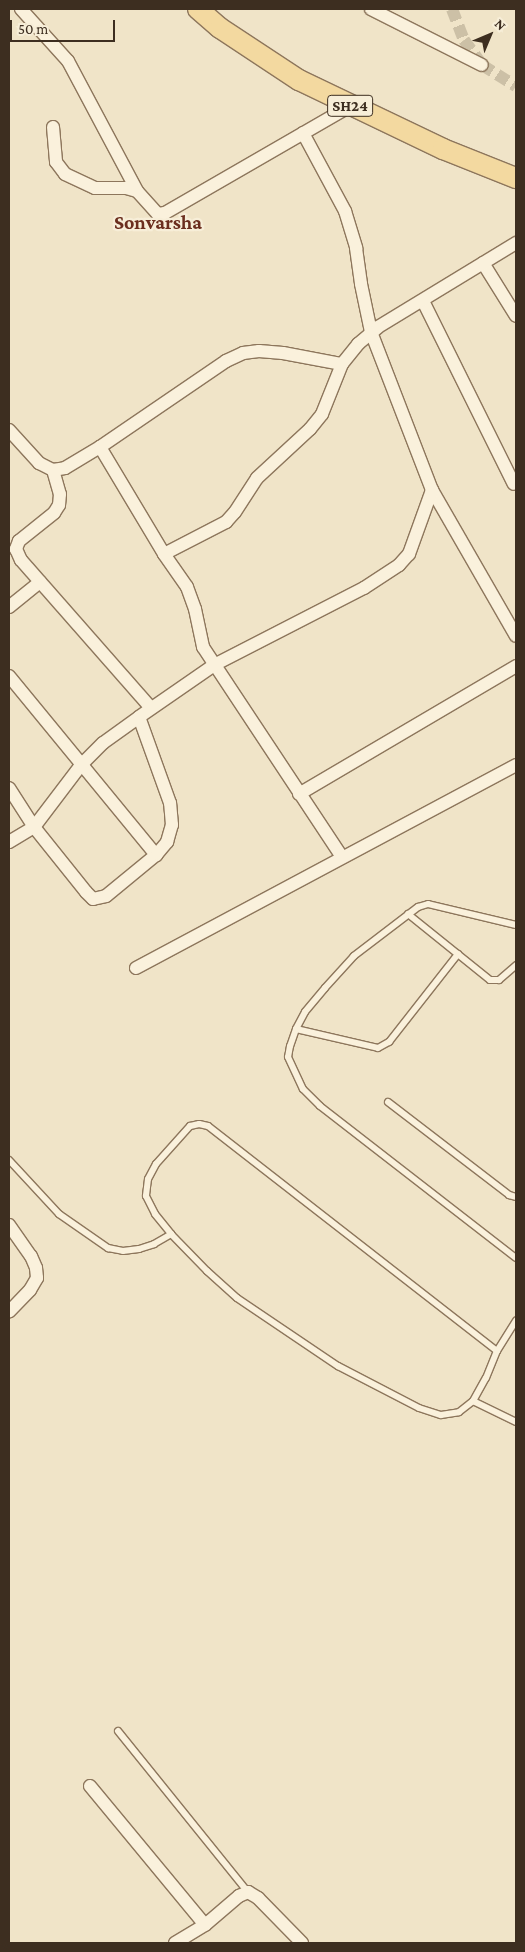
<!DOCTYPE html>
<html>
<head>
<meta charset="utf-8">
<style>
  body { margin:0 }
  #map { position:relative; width:525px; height:1952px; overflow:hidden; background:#f0e4c8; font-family:"Crimson Pro",serif }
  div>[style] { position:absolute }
  .minor-tunnel>* { height:12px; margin-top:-6px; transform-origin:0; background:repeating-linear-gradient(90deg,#ccc0a6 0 12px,transparent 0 18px) }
  .roads { filter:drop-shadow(1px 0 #8d765c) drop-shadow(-1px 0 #8d765c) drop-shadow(0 1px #8d765c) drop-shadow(0 -1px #8d765c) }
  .service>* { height:6px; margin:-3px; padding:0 3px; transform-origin:3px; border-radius:3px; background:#faf1dc }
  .minor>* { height:12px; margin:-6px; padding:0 6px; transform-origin:6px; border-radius:6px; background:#faf1dc }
  .primary>* { height:20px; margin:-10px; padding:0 10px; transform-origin:10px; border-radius:10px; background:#f3d9a0 }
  span { translate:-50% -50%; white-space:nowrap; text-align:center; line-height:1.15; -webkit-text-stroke:4.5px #f7eed8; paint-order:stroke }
  .shield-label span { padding:1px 4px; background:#f7eed8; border:1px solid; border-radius:4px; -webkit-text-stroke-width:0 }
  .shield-label { font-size:16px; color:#3d2e20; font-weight:700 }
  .quarter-label { font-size:20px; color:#6b2e1e; font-weight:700 }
  .frame { position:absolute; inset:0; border:10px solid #3d2e20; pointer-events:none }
  .north { position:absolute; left:465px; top:10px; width:50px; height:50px; -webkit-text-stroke:4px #f7eed8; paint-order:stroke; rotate:45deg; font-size:14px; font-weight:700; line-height:20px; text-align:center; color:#3d2e20 }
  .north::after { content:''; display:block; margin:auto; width:18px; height:22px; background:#3d2e20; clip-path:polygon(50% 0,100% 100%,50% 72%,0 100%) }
  .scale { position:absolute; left:10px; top:20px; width:105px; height:22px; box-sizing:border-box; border:2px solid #3d2e20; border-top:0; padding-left:6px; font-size:15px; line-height:18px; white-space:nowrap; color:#3d2e20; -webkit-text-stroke:4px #f7eed8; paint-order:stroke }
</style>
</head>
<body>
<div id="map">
  <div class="minor-tunnel">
    <i style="left:452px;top:9px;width:33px;rotate:69deg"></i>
    <i style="left:464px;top:40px;width:31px;rotate:54deg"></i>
    <i style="left:482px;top:65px;width:40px;rotate:32deg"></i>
  </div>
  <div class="roads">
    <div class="service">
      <i style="left:408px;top:914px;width:105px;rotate:38.8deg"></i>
      <i style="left:490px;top:980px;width:9px"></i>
      <i style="left:499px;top:980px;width:23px;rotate:-41deg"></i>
      <i style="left:516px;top:925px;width:90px;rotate:-166.6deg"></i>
      <i style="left:428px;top:904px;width:10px;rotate:163deg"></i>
      <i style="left:418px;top:907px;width:81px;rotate:142.6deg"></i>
      <i style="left:354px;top:956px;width:43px;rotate:132.2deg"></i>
      <i style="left:325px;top:988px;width:31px;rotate:130deg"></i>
      <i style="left:305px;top:1012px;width:19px;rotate:118deg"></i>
      <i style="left:296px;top:1029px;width:18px;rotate:109deg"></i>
      <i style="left:290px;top:1046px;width:11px;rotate:100deg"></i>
      <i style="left:288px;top:1057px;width:35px;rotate:65deg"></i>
      <i style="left:303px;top:1089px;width:24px;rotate:45deg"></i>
      <i style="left:320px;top:1106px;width:248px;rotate:37.8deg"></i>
      <i style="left:296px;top:1029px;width:84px;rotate:13deg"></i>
      <i style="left:378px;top:1048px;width:13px;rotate:-29deg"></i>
      <i style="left:389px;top:1042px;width:112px;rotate:-51.9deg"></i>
      <i style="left:388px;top:1102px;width:153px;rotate:37.5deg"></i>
      <i style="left:509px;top:1195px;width:7px;rotate:16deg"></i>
      <i style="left:9px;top:1160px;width:74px;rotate:47.2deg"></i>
      <i style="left:59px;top:1214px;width:60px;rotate:34.8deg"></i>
      <i style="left:108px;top:1248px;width:15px;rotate:11deg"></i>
      <i style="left:123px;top:1251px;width:16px;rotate:-7deg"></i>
      <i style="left:139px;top:1249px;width:16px;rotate:-18deg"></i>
      <i style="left:154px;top:1244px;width:20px;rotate:-30deg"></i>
      <i style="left:497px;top:1351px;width:366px;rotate:-142.1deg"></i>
      <i style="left:208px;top:1126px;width:9px;rotate:-167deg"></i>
      <i style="left:199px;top:1124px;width:9px;rotate:167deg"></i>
      <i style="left:190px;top:1126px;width:51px;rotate:131.8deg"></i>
      <i style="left:156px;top:1164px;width:17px;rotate:118deg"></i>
      <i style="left:148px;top:1179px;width:17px;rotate:97deg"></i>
      <i style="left:146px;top:1196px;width:20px;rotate:63deg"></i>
      <i style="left:155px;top:1214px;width:26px;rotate:51deg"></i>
      <i style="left:171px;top:1234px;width:52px;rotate:45.8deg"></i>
      <i style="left:207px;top:1271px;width:40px;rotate:42deg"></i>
      <i style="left:237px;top:1298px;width:122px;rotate:34deg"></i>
      <i style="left:338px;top:1366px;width:91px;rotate:27.4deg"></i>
      <i style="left:419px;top:1408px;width:23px;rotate:18deg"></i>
      <i style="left:441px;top:1415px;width:18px;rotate:-9deg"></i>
      <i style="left:459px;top:1412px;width:18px;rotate:-38deg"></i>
      <i style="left:473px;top:1401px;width:26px;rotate:-61deg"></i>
      <i style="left:486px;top:1378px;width:29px;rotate:-68deg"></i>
      <i style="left:497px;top:1351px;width:36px;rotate:-58deg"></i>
      <i style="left:473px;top:1401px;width:48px;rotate:26deg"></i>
      <i style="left:118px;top:1731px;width:207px;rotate:51.1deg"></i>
    </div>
    <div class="minor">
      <i style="left:21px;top:9px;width:70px;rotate:47.9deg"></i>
      <i style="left:68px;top:61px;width:147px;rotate:62deg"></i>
      <i style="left:371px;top:9px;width:124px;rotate:26.8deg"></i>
      <i style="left:53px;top:127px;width:35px;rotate:85deg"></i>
      <i style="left:56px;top:162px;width:15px;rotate:53deg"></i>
      <i style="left:65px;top:174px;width:33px;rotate:25deg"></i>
      <i style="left:95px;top:188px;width:31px"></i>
      <i style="left:126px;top:188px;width:11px;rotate:15deg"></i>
      <i style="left:137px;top:191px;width:31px;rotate:48deg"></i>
      <i style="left:158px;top:214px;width:7px;rotate:-8deg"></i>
      <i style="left:165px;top:213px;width:214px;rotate:-30deg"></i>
      <i style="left:303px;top:133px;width:89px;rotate:61.7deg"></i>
      <i style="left:345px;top:211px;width:39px;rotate:73deg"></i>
      <i style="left:356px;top:248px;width:36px;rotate:82deg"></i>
      <i style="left:361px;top:284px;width:49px;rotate:78.2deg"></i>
      <i style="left:371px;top:332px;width:169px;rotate:68.9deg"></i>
      <i style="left:432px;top:490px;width:168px;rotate:60.1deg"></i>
      <i style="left:483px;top:263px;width:62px;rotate:58.1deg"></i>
      <i style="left:423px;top:301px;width:204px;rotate:63.6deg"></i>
      <i style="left:9px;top:430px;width:45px;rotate:47.7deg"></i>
      <i style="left:39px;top:463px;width:16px;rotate:27deg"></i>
      <i style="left:53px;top:470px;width:12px;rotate:-9deg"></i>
      <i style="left:65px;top:468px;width:41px;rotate:-31deg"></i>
      <i style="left:100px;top:447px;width:153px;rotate:-34.3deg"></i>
      <i style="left:226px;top:361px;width:19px;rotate:-25deg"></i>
      <i style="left:243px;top:353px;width:16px;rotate:-7deg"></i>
      <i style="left:259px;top:351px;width:24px;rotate:5deg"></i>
      <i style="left:283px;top:353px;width:60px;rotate:10.6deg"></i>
      <i style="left:100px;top:447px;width:125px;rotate:59.1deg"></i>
      <i style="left:164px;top:554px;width:40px;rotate:55.1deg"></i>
      <i style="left:187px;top:587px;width:23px;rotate:70deg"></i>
      <i style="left:195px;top:609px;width:39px;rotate:78deg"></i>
      <i style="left:203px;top:647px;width:252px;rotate:56.5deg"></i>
      <i style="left:53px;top:470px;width:25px;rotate:74deg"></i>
      <i style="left:60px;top:494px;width:11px;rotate:95deg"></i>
      <i style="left:59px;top:505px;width:9px;rotate:122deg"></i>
      <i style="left:54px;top:513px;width:45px;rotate:141.3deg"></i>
      <i style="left:19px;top:541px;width:9px;rotate:111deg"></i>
      <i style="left:16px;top:549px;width:12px;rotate:66deg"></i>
      <i style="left:21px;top:560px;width:197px;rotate:48.7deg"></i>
      <i style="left:164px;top:554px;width:70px;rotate:-27.3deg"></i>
      <i style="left:226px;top:522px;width:13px;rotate:-48deg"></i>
      <i style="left:235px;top:512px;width:40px;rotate:-57.1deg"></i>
      <i style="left:257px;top:478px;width:72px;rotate:-42.8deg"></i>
      <i style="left:310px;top:429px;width:19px;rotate:-51deg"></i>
      <i style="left:322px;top:414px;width:54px;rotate:-68.2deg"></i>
      <i style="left:342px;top:364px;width:26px;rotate:-51deg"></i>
      <i style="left:358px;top:344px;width:26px;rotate:-40deg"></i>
      <i style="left:378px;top:327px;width:162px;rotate:-31.3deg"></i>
      <i style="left:9px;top:607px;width:40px;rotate:-39deg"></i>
      <i style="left:9px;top:676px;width:232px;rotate:50.6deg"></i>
      <i style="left:9px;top:788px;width:46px;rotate:57.3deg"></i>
      <i style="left:34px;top:827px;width:83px;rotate:51.3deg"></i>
      <i style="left:86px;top:892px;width:10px;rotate:45deg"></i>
      <i style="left:93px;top:899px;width:13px;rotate:-13deg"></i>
      <i style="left:106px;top:896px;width:66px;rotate:-39.5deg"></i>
      <i style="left:157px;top:854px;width:16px;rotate:-50deg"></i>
      <i style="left:167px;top:842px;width:18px;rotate:-74deg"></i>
      <i style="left:172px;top:825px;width:22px;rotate:-95deg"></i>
      <i style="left:170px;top:803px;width:91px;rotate:-109.8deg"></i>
      <i style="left:299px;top:794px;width:252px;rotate:-30.5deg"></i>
      <i style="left:9px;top:842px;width:29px;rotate:-31deg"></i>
      <i style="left:34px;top:827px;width:78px;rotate:-52.8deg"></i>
      <i style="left:81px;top:765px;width:31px;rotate:-45deg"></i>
      <i style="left:103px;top:743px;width:44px;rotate:-35.8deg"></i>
      <i style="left:139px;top:717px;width:91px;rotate:-34.7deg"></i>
      <i style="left:214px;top:665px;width:169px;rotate:-27.2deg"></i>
      <i style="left:364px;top:588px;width:42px;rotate:-33.3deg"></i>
      <i style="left:399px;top:565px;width:15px;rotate:-48deg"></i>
      <i style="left:409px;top:554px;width:68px;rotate:-70.2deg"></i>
      <i style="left:136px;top:968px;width:431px;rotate:-28.1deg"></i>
      <i style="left:9px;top:1225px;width:38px;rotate:55deg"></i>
      <i style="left:31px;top:1256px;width:13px;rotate:67deg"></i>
      <i style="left:36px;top:1268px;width:10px;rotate:84deg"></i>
      <i style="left:37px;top:1278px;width:14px;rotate:120deg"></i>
      <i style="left:30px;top:1290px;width:30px;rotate:134deg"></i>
      <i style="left:90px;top:1786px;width:180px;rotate:50.4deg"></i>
      <i style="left:175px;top:1943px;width:35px;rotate:-31deg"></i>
      <i style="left:205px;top:1925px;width:45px;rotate:-40.5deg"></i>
      <i style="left:239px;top:1896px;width:10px;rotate:-24deg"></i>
      <i style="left:248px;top:1892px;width:12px;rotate:31deg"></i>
      <i style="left:258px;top:1898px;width:63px;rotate:45.6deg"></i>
    </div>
    <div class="primary">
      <i style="left:198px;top:9px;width:29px;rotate:41deg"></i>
      <i style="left:220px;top:28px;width:95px;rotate:33.4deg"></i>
      <i style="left:299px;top:80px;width:160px;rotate:25.6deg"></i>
      <i style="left:443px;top:149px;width:79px;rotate:21.7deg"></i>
    </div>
  </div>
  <div class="shield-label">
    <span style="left:350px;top:106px">SH24</span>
  </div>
  <div class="quarter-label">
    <span style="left:158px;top:222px">Sonvarsha</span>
  </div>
  <div class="frame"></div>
  <div class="north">N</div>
  <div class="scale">50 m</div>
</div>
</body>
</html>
